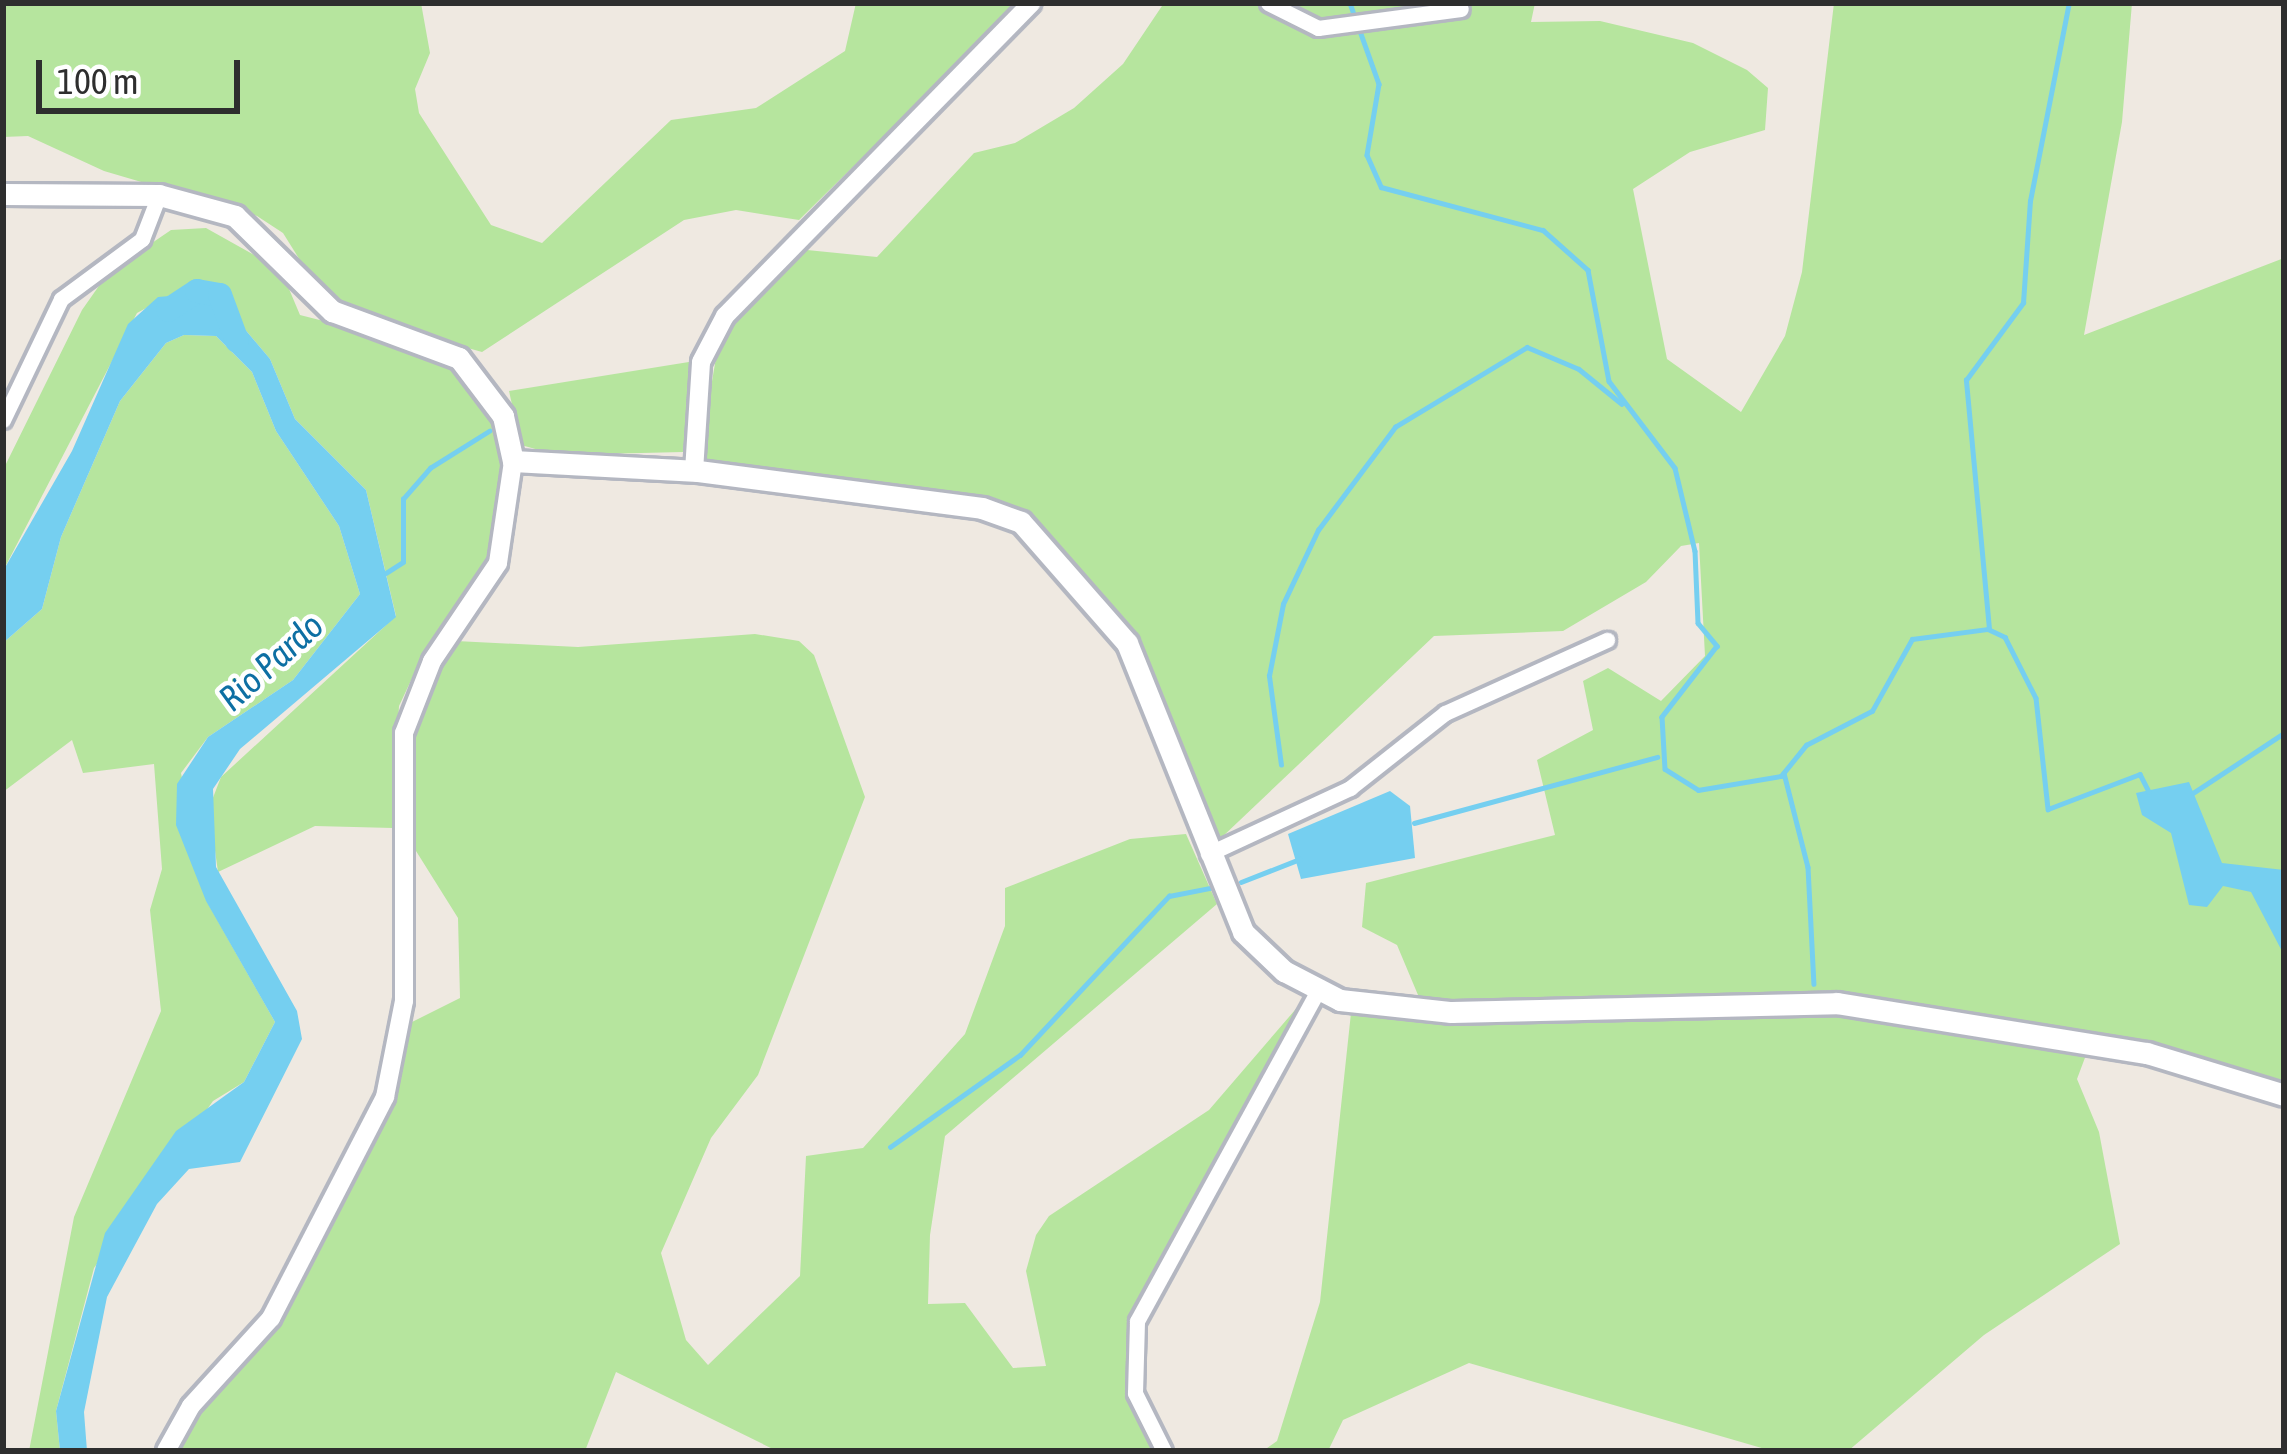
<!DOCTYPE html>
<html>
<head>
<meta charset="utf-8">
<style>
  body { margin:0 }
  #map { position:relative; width:2287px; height:1454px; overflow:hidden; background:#efe9e1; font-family:"Asap Condensed",sans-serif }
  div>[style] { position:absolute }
  .green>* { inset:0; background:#b6e59e }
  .water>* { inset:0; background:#75cff0 }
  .stream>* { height:4.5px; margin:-2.25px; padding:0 2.25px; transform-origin:2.25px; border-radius:2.25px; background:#75cff0 }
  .river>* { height:24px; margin:-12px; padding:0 12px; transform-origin:12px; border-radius:12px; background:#75cff0 }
  .roads { filter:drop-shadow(3px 0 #b4b7c1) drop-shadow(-3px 0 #b4b7c1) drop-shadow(0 3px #b4b7c1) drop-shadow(0 -3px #b4b7c1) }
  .minor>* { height:15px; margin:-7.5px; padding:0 7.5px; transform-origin:7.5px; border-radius:7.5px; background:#fff }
  .tertiary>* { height:18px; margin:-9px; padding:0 9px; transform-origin:9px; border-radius:9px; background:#fff }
  .secondary>* { height:21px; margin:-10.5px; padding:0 10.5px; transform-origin:10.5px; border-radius:10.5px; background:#fff }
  span { translate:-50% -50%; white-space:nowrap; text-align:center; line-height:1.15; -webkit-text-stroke:9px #fff; paint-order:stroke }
  .water-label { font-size:36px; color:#0d6fa3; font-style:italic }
  .frame { position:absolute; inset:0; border:6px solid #2e2e2e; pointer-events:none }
  .scale { position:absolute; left:36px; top:60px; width:204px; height:54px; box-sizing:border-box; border:6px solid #2e2e2e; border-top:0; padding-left:15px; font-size:36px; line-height:42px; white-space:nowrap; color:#2e2e2e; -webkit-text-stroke:9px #fff; paint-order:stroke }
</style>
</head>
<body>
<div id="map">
  <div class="green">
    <i style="clip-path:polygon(3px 3px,421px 3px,430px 53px,415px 89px,419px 113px,491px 225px,542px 243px,671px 120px,756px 108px,845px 51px,856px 3px,1019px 3px,799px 220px,736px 210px,684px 220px,482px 352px,358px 317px,318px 289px,283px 233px,257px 216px,104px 171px,28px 136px,3px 137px)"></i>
    <i style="clip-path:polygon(1164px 3px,1535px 3px,1531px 22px,1600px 21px,1693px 43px,1747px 70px,1768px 88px,1765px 130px,1690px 152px,1633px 189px,1667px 359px,1741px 412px,1785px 336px,1802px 272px,1834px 3px,2132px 3px,2122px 122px,2084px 335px,2284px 258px,2284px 1089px,2096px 1047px,2086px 1055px,2077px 1079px,2099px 1132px,2120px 1244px,1984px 1335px,1848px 1451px,1772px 1451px,1469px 1363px,1343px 1420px,1328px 1451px,1263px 1451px,1277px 1441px,1320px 1302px,1351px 1013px,1356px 999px,1413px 1005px,1418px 995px,1397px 945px,1362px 927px,1366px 883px,1555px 835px,1537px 760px,1593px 730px,1583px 681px,1608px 668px,1661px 701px,1705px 656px,1699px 543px,1681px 546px,1646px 582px,1563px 631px,1434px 636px,1220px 839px,1111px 621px,1021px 525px,977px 510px,804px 492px,698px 463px,717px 352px,745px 304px,797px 249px,877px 257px,974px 153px,1015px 143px,1074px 108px,1123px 64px)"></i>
    <i style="clip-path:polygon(206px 228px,281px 270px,300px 315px,437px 350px,484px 392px,508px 455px,483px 575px,422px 657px,399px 706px,393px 828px,315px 826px,218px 872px,209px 808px,221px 777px,396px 616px,366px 490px,295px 419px,270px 359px,227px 308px,172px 294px,137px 313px,3px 571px,3px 470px,82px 310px,108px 273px,171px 230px)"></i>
    <i style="clip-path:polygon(184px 335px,216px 336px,252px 372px,276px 431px,339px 526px,360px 594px,293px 680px,208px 737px,181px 773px,206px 900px,275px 1022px,244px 1082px,213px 1101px,94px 1268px,56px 1411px,60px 1451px,29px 1451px,74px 1217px,161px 1011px,150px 910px,162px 869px,154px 764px,83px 773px,72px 740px,3px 792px,3px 643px,42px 609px,61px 537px,120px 401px,166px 343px)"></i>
    <i style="clip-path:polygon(695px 361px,683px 452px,557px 455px,521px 445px,509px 391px)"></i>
    <i style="clip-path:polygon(755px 634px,799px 641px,814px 655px,865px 797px,758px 1075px,711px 1138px,661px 1253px,686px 1340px,708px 1365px,800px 1276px,806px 1156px,863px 1148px,965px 1034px,1005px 926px,1005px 888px,1130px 839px,1186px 834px,1217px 904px,945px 1136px,930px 1235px,928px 1304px,965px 1303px,1013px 1368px,1046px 1366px,1026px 1271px,1036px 1235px,1049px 1216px,1209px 1110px,1307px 996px,1127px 1339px,1130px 1379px,1162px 1451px,777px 1451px,616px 1372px,585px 1451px,170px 1451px,276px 1322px,371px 1147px,412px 1022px,460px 998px,458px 918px,411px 843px,411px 738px,429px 681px,456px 641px,578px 647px)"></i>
  </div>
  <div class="water">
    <i style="clip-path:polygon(194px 294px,227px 308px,270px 359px,295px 419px,366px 490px,396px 617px,240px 749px,213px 789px,216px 867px,297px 1011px,302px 1039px,240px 1162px,189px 1169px,157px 1204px,107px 1297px,84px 1412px,87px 1451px,60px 1451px,56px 1411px,105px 1233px,176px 1131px,244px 1082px,275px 1022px,206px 901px,176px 825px,177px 784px,208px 737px,293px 680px,360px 594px,339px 526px,276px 431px,252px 372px,216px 336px,184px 335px,166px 343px,120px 401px,61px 537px,42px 609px,3px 643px,3px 571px,72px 451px,128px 324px,158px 297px)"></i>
    <i style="clip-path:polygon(2189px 782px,2222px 863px,2284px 870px,2284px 955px,2251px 892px,2223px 886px,2207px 907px,2189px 905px,2171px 833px,2142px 815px,2136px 793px)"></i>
    <i style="clip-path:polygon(1390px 791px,1410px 806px,1415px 858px,1301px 879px,1288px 834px)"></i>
  </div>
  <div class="stream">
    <i style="left:1350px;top:3px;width:86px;rotate:70.3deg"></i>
    <i style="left:1379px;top:84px;width:72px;rotate:99.6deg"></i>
    <i style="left:1367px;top:155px;width:35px;rotate:66deg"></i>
    <i style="left:1381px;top:187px;width:168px;rotate:14.9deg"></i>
    <i style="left:1543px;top:230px;width:60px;rotate:41.6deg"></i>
    <i style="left:1588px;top:270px;width:113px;rotate:79.3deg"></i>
    <i style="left:1609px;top:381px;width:109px;rotate:52.8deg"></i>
    <i style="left:1675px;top:468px;width:85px;rotate:76.5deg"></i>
    <i style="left:1695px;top:551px;width:72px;rotate:87.6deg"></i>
    <i style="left:1698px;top:623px;width:30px;rotate:50deg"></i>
    <i style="left:1717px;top:646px;width:90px;rotate:127.8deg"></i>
    <i style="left:1662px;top:717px;width:52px;rotate:86.7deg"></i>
    <i style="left:1665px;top:769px;width:39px;rotate:32deg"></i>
    <i style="left:1698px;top:790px;width:84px;rotate:-9.6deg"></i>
    <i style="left:1781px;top:776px;width:40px;rotate:-51deg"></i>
    <i style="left:1806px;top:745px;width:74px;rotate:-27.3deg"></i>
    <i style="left:1872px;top:711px;width:82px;rotate:-60.9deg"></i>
    <i style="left:1912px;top:639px;width:77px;rotate:-7.5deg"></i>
    <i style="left:1988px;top:629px;width:19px;rotate:25deg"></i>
    <i style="left:2005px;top:637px;width:68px;rotate:63.1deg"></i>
    <i style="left:2036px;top:698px;width:112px;rotate:83.8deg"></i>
    <i style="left:2048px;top:809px;width:98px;rotate:-20.8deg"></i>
    <i style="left:2140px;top:774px;width:20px;rotate:63deg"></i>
    <i style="left:386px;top:573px;width:20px;rotate:-33deg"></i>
    <i style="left:403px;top:562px;width:63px;rotate:-90deg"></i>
    <i style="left:403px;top:499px;width:41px;rotate:-48.9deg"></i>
    <i style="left:430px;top:468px;width:70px;rotate:-32.1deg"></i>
    <i style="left:1989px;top:629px;width:250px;rotate:-95.3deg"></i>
    <i style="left:1966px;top:380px;width:96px;rotate:-53.5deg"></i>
    <i style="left:2023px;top:303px;width:102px;rotate:-86.1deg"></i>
    <i style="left:2030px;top:201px;width:202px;rotate:-78.9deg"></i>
    <i style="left:1281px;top:765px;width:90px;rotate:-97.7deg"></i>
    <i style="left:1269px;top:676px;width:73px;rotate:-79deg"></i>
    <i style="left:1283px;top:604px;width:82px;rotate:-64.7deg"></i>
    <i style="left:1318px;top:530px;width:129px;rotate:-53.2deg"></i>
    <i style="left:1395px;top:427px;width:154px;rotate:-31.2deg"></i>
    <i style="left:1527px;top:347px;width:56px;rotate:22.9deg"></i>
    <i style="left:1579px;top:369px;width:55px;rotate:39.1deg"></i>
    <i style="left:1784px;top:773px;width:97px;rotate:75.7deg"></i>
    <i style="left:1808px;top:867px;width:117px;rotate:87.1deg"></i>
    <i style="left:2193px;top:793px;width:109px;rotate:-33.4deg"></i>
    <i style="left:1414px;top:823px;width:252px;rotate:-15.2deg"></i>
    <i style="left:1241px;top:882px;width:63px;rotate:-21.3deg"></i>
    <i style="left:890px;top:1147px;width:159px;rotate:-35.3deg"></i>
    <i style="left:1020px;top:1055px;width:218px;rotate:-46.9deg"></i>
    <i style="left:1169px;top:896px;width:47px;rotate:-11.1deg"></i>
  </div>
  <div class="river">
    <i style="left:168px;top:310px;width:35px;rotate:-33deg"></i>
    <i style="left:197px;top:291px;width:23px;rotate:10deg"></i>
    <i style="left:220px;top:295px;width:49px;rotate:69.7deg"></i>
  </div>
  <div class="roads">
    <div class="minor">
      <i style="left:1268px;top:3px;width:56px;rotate:26.6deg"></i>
      <i style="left:1318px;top:28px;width:144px;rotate:-7.6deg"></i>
      <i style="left:3px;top:420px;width:134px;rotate:-64.4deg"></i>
      <i style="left:61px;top:299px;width:101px;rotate:-36.5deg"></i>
      <i style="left:142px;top:239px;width:47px;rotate:-68.9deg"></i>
      <i style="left:1208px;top:854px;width:157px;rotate:-24.9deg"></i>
      <i style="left:1350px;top:788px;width:121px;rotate:-38.3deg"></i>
      <i style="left:1445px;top:713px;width:178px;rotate:-24.3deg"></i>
      <i style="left:1164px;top:1451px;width:65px;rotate:-116.6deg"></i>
      <i style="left:1135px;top:1393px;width:72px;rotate:-88.4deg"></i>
      <i style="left:1137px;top:1321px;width:377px;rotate:-61.3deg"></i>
    </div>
    <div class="tertiary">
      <i style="left:694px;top:471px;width:109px;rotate:-86.3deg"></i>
      <i style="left:701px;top:362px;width:52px;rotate:-62.4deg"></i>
      <i style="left:725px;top:316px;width:438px;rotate:-45.6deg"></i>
      <i style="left:166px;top:1451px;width:51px;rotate:-60.9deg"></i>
      <i style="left:191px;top:1406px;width:119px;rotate:-47.7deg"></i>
      <i style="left:271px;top:1318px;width:249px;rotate:-62.7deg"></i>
      <i style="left:385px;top:1097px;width:98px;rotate:-78.8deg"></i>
      <i style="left:404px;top:1001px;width:268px;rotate:-90deg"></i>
      <i style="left:404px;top:733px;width:77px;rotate:-68.7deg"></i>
      <i style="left:432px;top:661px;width:118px;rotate:-56deg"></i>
      <i style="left:498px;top:563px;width:103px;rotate:-81.6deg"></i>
    </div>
    <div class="secondary">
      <i style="left:3px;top:194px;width:156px;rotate:0.4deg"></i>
      <i style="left:159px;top:195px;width:79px;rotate:15.4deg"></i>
      <i style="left:235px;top:216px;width:136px;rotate:44.4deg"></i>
      <i style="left:332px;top:311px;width:135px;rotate:20.3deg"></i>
      <i style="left:459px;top:358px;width:73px;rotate:52.8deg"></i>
      <i style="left:503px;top:416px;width:46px;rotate:77.5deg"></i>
      <i style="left:513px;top:461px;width:185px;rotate:3.1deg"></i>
      <i style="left:698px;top:471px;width:286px;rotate:7.4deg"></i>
      <i style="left:982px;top:508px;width:41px;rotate:19.7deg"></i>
      <i style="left:1021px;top:522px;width:161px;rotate:48.8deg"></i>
      <i style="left:1127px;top:643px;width:311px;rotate:68.1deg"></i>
      <i style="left:1243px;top:932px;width:57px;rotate:43.6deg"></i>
      <i style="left:1284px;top:971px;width:63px;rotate:27.4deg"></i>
      <i style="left:1340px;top:1000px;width:112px;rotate:6.2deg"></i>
      <i style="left:1451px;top:1012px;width:386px;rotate:-1.3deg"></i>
      <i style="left:1837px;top:1003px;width:314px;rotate:9.2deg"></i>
      <i style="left:2147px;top:1053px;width:143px;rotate:17deg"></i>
    </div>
  </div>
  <div class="water-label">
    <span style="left:271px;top:662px;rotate:-42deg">Rio Pardo</span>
  </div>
  <div class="frame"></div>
  <div class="scale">100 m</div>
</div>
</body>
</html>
